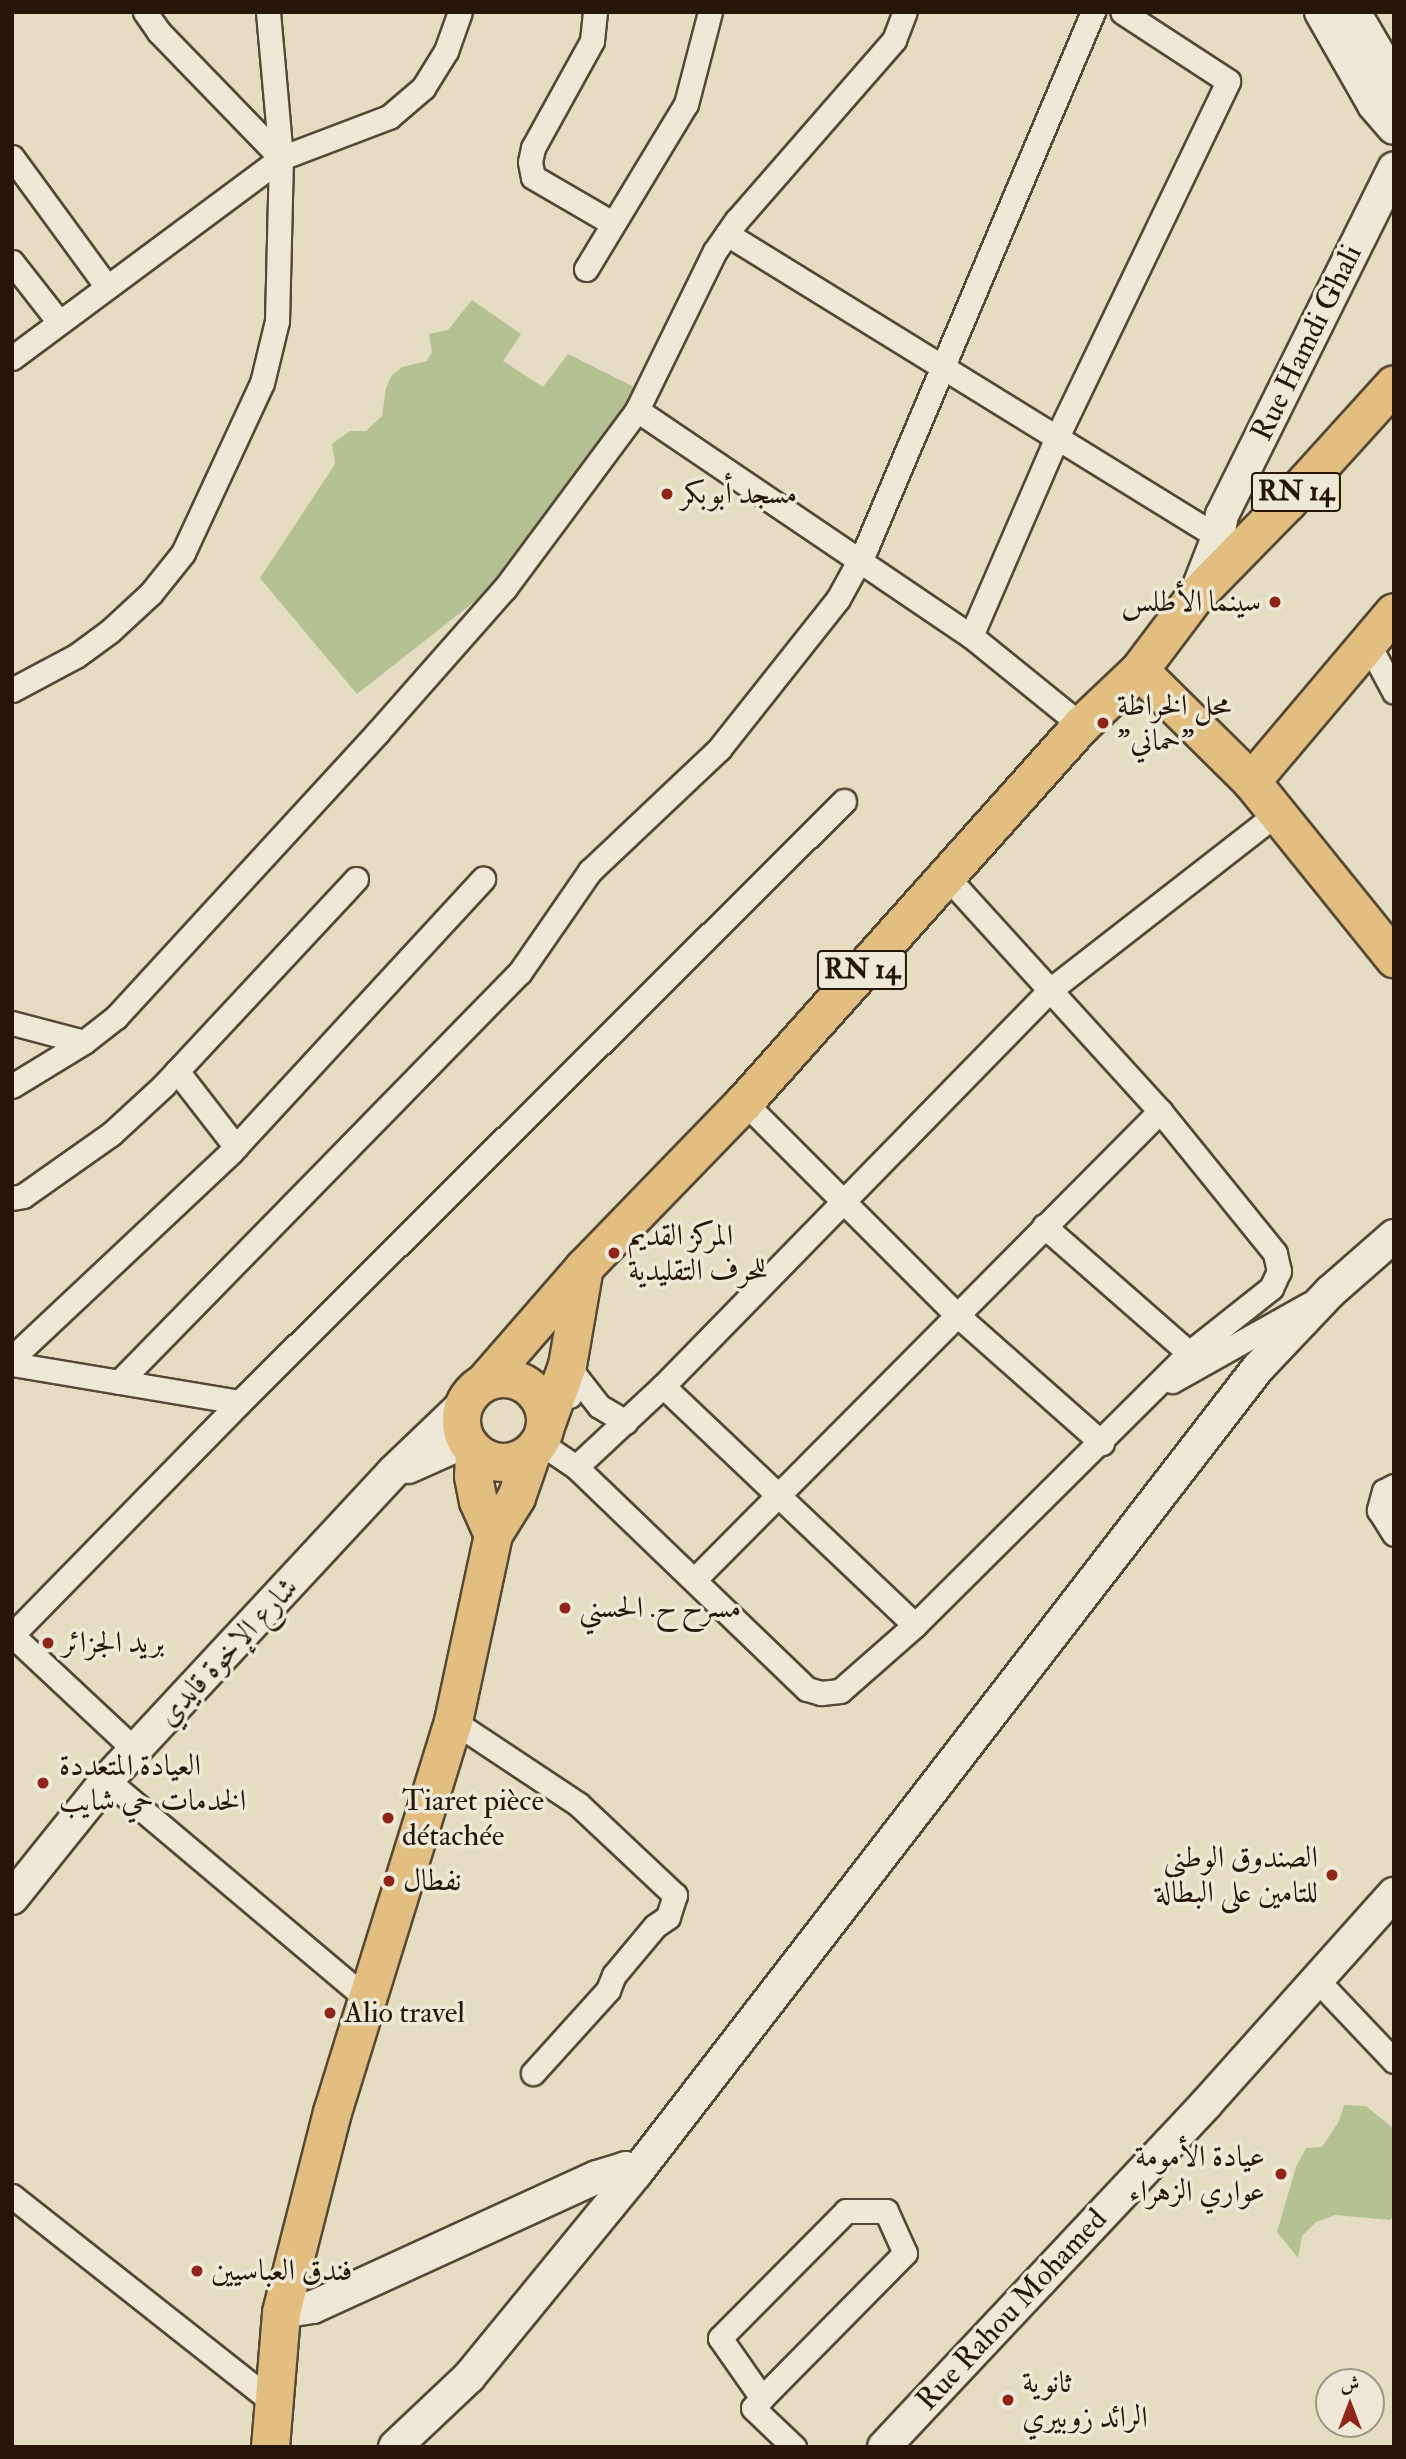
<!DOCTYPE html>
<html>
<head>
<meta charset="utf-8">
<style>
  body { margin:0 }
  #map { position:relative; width:1406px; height:2459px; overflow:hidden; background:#e5ddc1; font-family:"IM FELL Double Pica",Amiri,serif }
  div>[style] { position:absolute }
  .green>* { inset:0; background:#b4c193 }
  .roads { filter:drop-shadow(2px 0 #554836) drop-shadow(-2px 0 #554836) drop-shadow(0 2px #554836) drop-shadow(0 -2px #554836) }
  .street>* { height:23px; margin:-11.5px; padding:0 11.5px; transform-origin:11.5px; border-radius:11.5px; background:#eee9d7 }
  .secondary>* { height:32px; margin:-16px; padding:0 16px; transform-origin:16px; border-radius:16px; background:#eee9d7 }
  .primary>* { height:37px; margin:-18.5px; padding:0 18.5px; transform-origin:18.5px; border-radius:18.5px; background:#e2be80 }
  .primary>.ring { margin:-18.5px; padding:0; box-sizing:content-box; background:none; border:37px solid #e2be80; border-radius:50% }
  .dots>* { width:19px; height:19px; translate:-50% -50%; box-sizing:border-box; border:4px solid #eee9d7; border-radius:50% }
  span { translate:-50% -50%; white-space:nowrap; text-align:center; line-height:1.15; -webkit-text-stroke:7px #eee9d7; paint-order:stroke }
  .shield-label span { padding:2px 5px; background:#eee9d7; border:2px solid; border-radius:5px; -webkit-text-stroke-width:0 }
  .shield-label { font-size:28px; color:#251607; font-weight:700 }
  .street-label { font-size:30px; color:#251607 }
  .poi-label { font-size:30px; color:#251607 }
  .left { translate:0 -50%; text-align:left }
  .right { translate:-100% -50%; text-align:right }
  .frame { position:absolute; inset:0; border:14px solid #251607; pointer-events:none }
  .north { position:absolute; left:1315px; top:2368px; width:70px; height:70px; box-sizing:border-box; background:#eee9d7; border:2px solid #9e9584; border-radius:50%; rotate:0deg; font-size:19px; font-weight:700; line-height:28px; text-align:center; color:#251607 }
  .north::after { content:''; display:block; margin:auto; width:24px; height:32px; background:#8f2418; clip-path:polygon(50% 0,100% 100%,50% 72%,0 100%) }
</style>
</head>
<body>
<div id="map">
  <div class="green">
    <i style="clip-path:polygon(472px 300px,521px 334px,503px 361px,543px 387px,568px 354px,638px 389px,502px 580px,357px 694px,260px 578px,335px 464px,332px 444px,350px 431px,366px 431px,382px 416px,386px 388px,392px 375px,402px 367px,427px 361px,432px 352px,429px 334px,448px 330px)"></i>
    <i style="clip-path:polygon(1344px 2105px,1366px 2106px,1394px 2129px,1394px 2215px,1390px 2220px,1335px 2215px,1316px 2222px,1302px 2236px,1298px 2258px,1277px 2232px,1296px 2167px,1306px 2148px,1322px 2147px,1339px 2121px)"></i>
  </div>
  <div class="roads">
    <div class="street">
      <i style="left:145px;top:12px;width:24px;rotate:55deg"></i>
      <i style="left:159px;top:32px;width:175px;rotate:45.9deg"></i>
      <i style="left:595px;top:12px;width:29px;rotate:96deg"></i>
      <i style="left:592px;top:41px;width:122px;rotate:118.9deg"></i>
      <i style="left:533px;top:148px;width:14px;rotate:102deg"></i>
      <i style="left:530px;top:162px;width:15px;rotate:79deg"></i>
      <i style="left:533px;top:177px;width:91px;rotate:30.2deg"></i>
      <i style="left:12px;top:157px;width:161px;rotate:53.8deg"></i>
      <i style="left:727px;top:234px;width:577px;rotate:31.68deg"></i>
      <i style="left:12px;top:262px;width:76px;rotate:51.9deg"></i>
      <i style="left:586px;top:269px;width:193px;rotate:-58.8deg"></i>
      <i style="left:686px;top:104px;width:95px;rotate:-75.4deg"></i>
      <i style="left:12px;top:358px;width:335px;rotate:-36.6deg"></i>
      <i style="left:281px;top:158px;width:116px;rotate:-20.8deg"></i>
      <i style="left:389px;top:117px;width:45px;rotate:-40.5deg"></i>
      <i style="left:423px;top:88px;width:44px;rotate:-58.1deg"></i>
      <i style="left:446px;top:51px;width:41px;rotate:-70.3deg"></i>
      <i style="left:637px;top:410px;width:403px;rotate:34.1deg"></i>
      <i style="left:971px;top:636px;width:141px;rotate:39deg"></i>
      <i style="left:971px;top:636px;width:217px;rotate:-66.6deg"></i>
      <i style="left:1057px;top:437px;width:395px;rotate:-64.3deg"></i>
      <i style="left:1228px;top:81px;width:126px;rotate:-146.9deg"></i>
      <i style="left:1368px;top:643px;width:55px;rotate:62deg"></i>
      <i style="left:12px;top:690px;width:72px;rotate:-28deg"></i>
      <i style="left:76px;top:656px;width:42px;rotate:-36.3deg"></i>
      <i style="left:110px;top:631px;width:56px;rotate:-42.8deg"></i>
      <i style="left:151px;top:593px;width:51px;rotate:-51.3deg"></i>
      <i style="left:183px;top:553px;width:187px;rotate:-65.1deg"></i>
      <i style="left:262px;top:383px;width:64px;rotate:-76.4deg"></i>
      <i style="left:277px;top:321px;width:163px;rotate:-88.6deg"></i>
      <i style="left:281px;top:158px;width:147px;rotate:-95.1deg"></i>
      <i style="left:12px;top:1023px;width:74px;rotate:14.8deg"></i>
      <i style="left:177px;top:1071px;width:96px;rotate:52.2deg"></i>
      <i style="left:12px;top:1086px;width:84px;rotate:-31.4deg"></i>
      <i style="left:84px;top:1042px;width:41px;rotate:-38deg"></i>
      <i style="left:116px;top:1017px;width:386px;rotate:-47.4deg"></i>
      <i style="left:377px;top:733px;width:193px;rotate:-48.6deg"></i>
      <i style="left:505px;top:588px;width:222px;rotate:-53.4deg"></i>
      <i style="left:637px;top:410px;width:177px;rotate:-63.9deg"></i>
      <i style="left:715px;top:251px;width:38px;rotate:-55deg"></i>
      <i style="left:737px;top:220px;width:239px;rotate:-48.9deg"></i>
      <i style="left:894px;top:40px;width:30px;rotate:-69deg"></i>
      <i style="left:744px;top:1102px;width:300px;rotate:45deg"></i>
      <i style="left:956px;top:1314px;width:195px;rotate:41.5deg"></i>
      <i style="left:12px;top:1198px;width:11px;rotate:-10deg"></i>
      <i style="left:23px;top:1196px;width:108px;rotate:-35.2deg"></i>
      <i style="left:111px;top:1134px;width:71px;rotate:-42.7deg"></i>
      <i style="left:163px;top:1086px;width:283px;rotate:-47deg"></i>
      <i style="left:1044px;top:1226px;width:193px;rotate:41.2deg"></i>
      <i style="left:12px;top:1358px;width:301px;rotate:-43.2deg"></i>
      <i style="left:231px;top:1152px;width:372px;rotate:-47.3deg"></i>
      <i style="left:12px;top:1364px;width:231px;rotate:9.5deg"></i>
      <i style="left:567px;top:1365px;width:52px;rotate:52deg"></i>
      <i style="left:599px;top:1406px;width:31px;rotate:31deg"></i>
      <i style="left:1172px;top:1381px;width:157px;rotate:-29.3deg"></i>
      <i style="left:119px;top:1382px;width:573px;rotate:-45.64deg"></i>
      <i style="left:520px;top:972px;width:123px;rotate:-55.3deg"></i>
      <i style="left:590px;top:871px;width:178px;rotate:-43.4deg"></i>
      <i style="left:719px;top:749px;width:191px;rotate:-51.6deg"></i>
      <i style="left:838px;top:599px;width:58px;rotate:-61.2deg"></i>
      <i style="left:866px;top:548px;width:582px;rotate:-67.05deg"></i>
      <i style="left:527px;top:1385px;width:44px;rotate:14.3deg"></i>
      <i style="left:663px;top:1386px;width:347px;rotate:43.5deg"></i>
      <i style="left:539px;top:1442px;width:45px;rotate:34deg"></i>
      <i style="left:576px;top:1467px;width:320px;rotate:43.9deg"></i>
      <i style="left:807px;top:1689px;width:15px;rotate:16deg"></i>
      <i style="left:821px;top:1693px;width:19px;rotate:-6deg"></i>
      <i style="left:840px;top:1691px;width:100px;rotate:-41.3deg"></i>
      <i style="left:915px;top:1625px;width:386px;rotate:-44.8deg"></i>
      <i style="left:1189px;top:1353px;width:105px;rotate:-38.4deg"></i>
      <i style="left:1271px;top:1288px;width:19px;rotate:-65deg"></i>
      <i style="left:1279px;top:1271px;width:18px;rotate:-103deg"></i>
      <i style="left:1275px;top:1253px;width:183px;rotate:-129deg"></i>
      <i style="left:1160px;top:1111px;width:318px;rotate:-132.3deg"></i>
      <i style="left:576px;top:1467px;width:119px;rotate:-43deg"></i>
      <i style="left:663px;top:1386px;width:554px;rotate:-45.66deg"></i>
      <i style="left:1050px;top:990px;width:286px;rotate:-37.9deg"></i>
      <i style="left:1394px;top:1486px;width:11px;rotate:153deg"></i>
      <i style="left:1384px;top:1491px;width:20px;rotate:105deg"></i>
      <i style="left:1379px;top:1510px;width:28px;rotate:58deg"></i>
      <i style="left:695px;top:1579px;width:660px;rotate:-45.18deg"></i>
      <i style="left:453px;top:1721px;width:150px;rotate:33.6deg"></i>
      <i style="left:578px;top:1804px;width:133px;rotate:43.2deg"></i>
      <i style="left:675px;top:1895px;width:23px;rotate:108deg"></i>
      <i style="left:668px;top:1917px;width:16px;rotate:145deg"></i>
      <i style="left:655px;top:1926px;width:64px;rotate:129.9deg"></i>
      <i style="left:614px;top:1975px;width:16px;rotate:112deg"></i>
      <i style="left:608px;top:1990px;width:112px;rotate:132.1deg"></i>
      <i style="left:136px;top:1751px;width:170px;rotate:-136.9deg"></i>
      <i style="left:12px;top:1635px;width:326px;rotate:-45.6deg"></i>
      <i style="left:240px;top:1402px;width:852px;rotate:-44.86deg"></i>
      <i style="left:107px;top:1780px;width:340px;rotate:40.1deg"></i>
      <i style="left:1318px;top:1981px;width:110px;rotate:46.5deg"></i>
      <i style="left:12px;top:2196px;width:333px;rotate:38.3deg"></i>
      <i style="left:762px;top:2398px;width:73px;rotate:-125deg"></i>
      <i style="left:720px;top:2338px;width:179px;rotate:-45.2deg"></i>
      <i style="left:846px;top:2211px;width:40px"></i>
      <i style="left:886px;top:2211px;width:46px;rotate:65.7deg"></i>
      <i style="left:905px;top:2253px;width:204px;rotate:134.6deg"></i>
      <i style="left:762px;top:2398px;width:13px;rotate:132deg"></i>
      <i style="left:753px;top:2408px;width:57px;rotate:43.6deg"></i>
    </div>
    <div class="secondary">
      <i style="left:1321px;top:12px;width:107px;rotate:60.3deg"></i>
      <i style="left:1374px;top:105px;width:30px;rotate:49deg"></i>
      <i style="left:1354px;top:12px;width:69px;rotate:59.7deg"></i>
      <i style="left:1389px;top:72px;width:15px;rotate:70deg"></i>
      <i style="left:1197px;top:591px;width:58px;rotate:-68.7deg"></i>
      <i style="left:1218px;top:537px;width:22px;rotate:-80deg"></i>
      <i style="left:1222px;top:515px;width:387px;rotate:-63.6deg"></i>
      <i style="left:408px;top:1467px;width:64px;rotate:-24.1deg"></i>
      <i style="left:12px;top:1898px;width:151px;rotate:-51.2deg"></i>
      <i style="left:107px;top:1780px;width:420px;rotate:-47.1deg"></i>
      <i style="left:393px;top:1472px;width:95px;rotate:-43.7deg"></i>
      <i style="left:281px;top:2312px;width:32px;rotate:-9deg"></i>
      <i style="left:313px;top:2307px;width:312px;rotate:-24.6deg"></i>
      <i style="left:597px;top:2177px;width:30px;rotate:-17deg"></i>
      <i style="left:626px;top:2168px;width:11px;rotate:27deg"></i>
      <i style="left:395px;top:2447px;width:102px;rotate:-43.4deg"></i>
      <i style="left:469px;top:2377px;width:264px;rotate:-50.7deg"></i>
      <i style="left:636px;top:2173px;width:1017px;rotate:-52.31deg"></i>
      <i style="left:1258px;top:1368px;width:105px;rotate:-46.5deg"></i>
      <i style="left:1330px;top:1292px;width:85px;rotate:-41.2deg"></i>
      <i style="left:884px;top:2447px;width:470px;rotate:-46.8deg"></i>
      <i style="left:1206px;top:2104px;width:282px;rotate:-48.2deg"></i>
    </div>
    <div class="primary">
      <i style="left:1139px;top:670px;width:158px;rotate:44.7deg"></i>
      <i style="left:1251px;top:781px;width:228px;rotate:51.1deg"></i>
      <i style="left:1251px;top:781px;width:221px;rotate:-49.8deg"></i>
      <i class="ring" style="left:461px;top:1378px;width:47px;height:47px"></i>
      <i style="left:484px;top:1382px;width:152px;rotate:-49deg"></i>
      <i style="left:584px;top:1267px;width:230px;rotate:-45.9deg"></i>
      <i style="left:744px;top:1102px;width:506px;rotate:-48.21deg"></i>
      <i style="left:1081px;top:725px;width:80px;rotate:-43.5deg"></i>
      <i style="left:1139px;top:670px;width:91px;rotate:-53deg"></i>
      <i style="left:1194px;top:597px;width:133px;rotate:-45.6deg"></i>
      <i style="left:1287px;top:502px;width:159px;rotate:-47.8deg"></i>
      <i style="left:545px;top:1426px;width:65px;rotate:-70.2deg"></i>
      <i style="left:567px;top:1365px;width:99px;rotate:-80.2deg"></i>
      <i style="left:474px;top:1451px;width:25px;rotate:92deg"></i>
      <i style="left:473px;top:1476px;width:25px;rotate:79deg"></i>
      <i style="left:478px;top:1501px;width:36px;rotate:66deg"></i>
      <i style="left:270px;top:2447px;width:135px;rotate:-85.3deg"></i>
      <i style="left:281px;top:2312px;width:206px;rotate:-75.7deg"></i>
      <i style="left:332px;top:2112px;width:409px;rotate:-72.8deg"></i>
      <i style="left:453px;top:1721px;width:191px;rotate:-77.9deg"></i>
      <i style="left:493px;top:1534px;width:44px;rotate:-58.1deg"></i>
      <i style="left:516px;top:1497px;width:49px;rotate:-70.8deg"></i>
    </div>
  </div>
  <div class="dots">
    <i style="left:667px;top:494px;background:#8f2418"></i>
    <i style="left:1275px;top:602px;background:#8f2418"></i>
    <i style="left:1103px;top:723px;background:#8f2418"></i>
    <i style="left:614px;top:1253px;background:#8f2418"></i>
    <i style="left:565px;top:1608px;background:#8f2418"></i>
    <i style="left:48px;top:1643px;background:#8f2418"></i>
    <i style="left:43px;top:1783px;background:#8f2418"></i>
    <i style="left:388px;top:1818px;background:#8f2418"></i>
    <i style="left:1332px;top:1875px;background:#8f2418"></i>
    <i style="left:389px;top:1881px;background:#8f2418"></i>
    <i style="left:330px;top:2013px;background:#8f2418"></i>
    <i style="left:1281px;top:2174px;background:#8f2418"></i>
    <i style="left:197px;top:2271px;background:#8f2418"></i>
    <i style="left:1008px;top:2400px;background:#8f2418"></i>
  </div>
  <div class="shield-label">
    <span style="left:1296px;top:492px">RN 14</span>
    <span style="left:862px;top:970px">RN 14</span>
  </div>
  <div class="street-label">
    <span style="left:1307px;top:343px;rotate:-64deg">Rue Hamdi Ghali</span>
    <span style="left:228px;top:1652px;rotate:-47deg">شارع الإخوة قايدي</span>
    <span style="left:1012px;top:2310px;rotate:-47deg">Rue Rahou Mohamed</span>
  </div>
  <div class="poi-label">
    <span class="left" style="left:681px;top:494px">مسجد أبوبكر</span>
    <span class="right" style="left:1261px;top:602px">سينما الأطلس</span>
    <span class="left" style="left:1117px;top:723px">محل الخراطة<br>"حماني"</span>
    <span class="left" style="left:628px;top:1253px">المركز القديم<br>للحرف التقليدية</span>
    <span class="left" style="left:579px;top:1608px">مسرح ح. الحسني</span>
    <span class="left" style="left:62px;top:1643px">بريد الجزائر</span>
    <span class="left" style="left:59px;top:1783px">العيادة المتعددة<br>الخدمات حي شايب</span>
    <span class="left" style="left:402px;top:1818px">Tiaret pièce<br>détachée</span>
    <span class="right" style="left:1318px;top:1875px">الصندوق الوطني<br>للتامين على البطالة</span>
    <span class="left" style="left:403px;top:1881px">نفطال</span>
    <span class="left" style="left:344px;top:2013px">Alio travel</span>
    <span class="right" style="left:1265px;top:2174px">عيادة الأمومة<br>عواري الزهراء</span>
    <span class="left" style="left:211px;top:2271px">فندق العباسيين</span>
    <span class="left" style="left:1022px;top:2400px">ثانوية<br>الرائد زوبيري</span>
  </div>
  <div class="frame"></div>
  <div class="north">ش</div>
</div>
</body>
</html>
